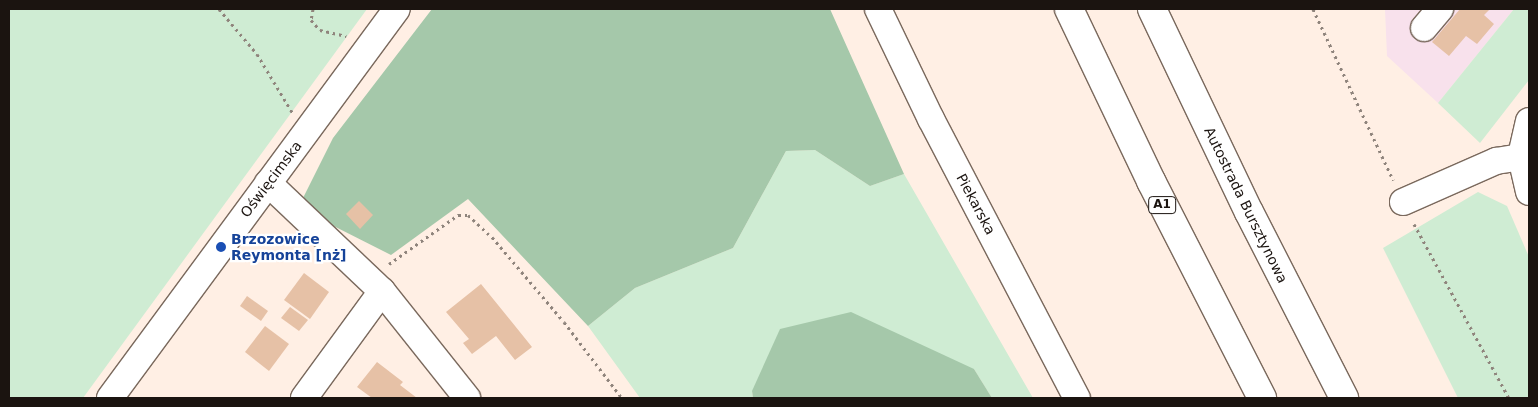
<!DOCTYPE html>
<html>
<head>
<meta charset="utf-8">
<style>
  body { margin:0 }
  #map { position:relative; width:1538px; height:407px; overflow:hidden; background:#ffefe4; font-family:"DejaVu Sans",sans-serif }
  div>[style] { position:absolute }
  .industrial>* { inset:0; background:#f8e1ec }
  .green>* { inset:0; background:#cfecd3 }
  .forest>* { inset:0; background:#a5c8aa }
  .building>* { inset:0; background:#e6c1a6 }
  .path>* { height:3px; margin-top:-1.5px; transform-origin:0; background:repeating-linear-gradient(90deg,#8f847c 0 2.5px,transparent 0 6.5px) }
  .roads { filter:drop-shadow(1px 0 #7a695d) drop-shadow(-1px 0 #7a695d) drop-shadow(0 1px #7a695d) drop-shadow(0 -1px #7a695d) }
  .minor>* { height:26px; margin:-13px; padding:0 13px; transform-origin:13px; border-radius:13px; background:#fff }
  .highway>* { height:28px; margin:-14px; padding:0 14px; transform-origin:14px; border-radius:14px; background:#fff }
  .dots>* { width:14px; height:14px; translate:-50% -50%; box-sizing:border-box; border:2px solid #fff; border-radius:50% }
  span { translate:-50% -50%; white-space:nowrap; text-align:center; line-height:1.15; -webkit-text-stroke:4.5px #fff; paint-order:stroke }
  .shield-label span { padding:1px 4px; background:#fff; border:1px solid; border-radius:4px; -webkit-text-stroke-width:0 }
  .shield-label { font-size:12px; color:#1b1410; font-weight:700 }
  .street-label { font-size:14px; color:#1b1410 }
  .transit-label { font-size:14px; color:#164399; font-weight:700 }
  .left { translate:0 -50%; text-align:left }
  .frame { position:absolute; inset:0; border:10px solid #1b1410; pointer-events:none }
</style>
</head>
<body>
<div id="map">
  <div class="industrial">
    <i style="clip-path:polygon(1385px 9px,1514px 9px,1438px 103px,1387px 56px)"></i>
  </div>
  <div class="green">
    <i style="clip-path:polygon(9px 9px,367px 9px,83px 398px,9px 398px)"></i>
    <i style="clip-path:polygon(1514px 9px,1529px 9px,1529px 80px,1480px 143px,1438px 103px)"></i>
    <i style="clip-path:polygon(815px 150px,870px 186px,904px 174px,1033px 398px,992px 398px,974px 369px,752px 391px,753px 398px,640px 398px,588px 326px,635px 288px,733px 248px,786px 151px)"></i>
    <i style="clip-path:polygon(1478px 192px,1507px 206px,1529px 257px,1529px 398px,1458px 398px,1383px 248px)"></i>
  </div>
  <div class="forest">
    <i style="clip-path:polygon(432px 9px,830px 9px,904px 174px,870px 186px,815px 150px,786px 151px,733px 248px,635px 288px,588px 326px,468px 199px,391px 255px,298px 208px,333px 138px)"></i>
    <i style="clip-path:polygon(851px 312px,974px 369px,992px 398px,753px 398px,752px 391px,780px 329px)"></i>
  </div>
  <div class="building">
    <i style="clip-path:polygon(1460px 9px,1490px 9px,1484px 15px,1494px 24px,1477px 44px,1466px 36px,1449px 56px,1432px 42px)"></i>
    <i style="clip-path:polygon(359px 201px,373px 215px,360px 229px,346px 214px)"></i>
    <i style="clip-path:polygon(304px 273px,329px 292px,310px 319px,284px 300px)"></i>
    <i style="clip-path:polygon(481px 284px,532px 347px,515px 360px,496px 336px,472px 354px,463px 343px,469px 339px,446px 312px)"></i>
    <i style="clip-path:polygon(247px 296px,268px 311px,261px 321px,240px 306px)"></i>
    <i style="clip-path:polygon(290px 307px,308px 320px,299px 331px,281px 318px)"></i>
    <i style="clip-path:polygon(265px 326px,289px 344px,269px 371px,245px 352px)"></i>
    <i style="clip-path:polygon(377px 362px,403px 382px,400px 385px,417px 398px,372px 398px,357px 387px)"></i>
  </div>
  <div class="path">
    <i style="left:219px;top:9px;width:59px;rotate:49.8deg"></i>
    <i style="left:257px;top:54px;width:68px;rotate:58.9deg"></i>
    <i style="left:313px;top:9px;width:11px;rotate:100deg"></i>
    <i style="left:311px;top:20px;width:13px;rotate:48deg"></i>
    <i style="left:320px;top:30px;width:27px;rotate:13deg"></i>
    <i style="left:1313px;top:9px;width:189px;rotate:64.9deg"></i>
    <i style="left:1414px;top:224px;width:198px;rotate:61.4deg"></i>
    <i style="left:389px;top:264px;width:85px;rotate:-35.4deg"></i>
    <i style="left:458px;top:215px;width:10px"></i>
    <i style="left:468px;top:215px;width:33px;rotate:43deg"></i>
    <i style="left:492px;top:237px;width:111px;rotate:49.7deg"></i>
    <i style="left:564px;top:322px;width:96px;rotate:52.7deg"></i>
  </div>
  <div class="roads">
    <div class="minor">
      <i style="left:878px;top:9px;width:122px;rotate:64.3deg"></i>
      <i style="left:931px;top:119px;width:315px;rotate:62.4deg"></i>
      <i style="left:1424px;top:28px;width:25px;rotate:-50deg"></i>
      <i style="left:1529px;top:121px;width:37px;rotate:103deg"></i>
      <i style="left:1521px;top:157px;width:36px;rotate:77deg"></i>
      <i style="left:268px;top:183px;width:157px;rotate:43.5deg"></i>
      <i style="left:382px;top:291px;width:137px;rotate:51.5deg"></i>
      <i style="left:1403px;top:202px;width:102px;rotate:-23.8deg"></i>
      <i style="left:1496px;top:161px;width:25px;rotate:-9deg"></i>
      <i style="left:110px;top:398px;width:483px;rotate:-53.6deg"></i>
      <i style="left:304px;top:398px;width:132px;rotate:-53.9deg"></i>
    </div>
    <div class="highway">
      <i style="left:1069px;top:9px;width:191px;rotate:64.5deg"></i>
      <i style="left:1151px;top:181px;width:244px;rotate:62.9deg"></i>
      <i style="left:1152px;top:9px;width:225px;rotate:64.5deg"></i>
      <i style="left:1249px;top:212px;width:209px;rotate:62.9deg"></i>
    </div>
  </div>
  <div class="dots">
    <i style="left:221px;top:247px;background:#1a4fb4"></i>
  </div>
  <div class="shield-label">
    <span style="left:1162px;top:205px">A1</span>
  </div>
  <div class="street-label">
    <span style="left:271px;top:179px;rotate:-53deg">Oświęcimska</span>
    <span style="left:976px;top:204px;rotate:62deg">Piekarska</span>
    <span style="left:1246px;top:205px;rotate:64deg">Autostrada Bursztynowa</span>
  </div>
  <div class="transit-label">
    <span class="left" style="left:231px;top:247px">Brzozowice<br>Reymonta [nż]</span>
  </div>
  <div class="frame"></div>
</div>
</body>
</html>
